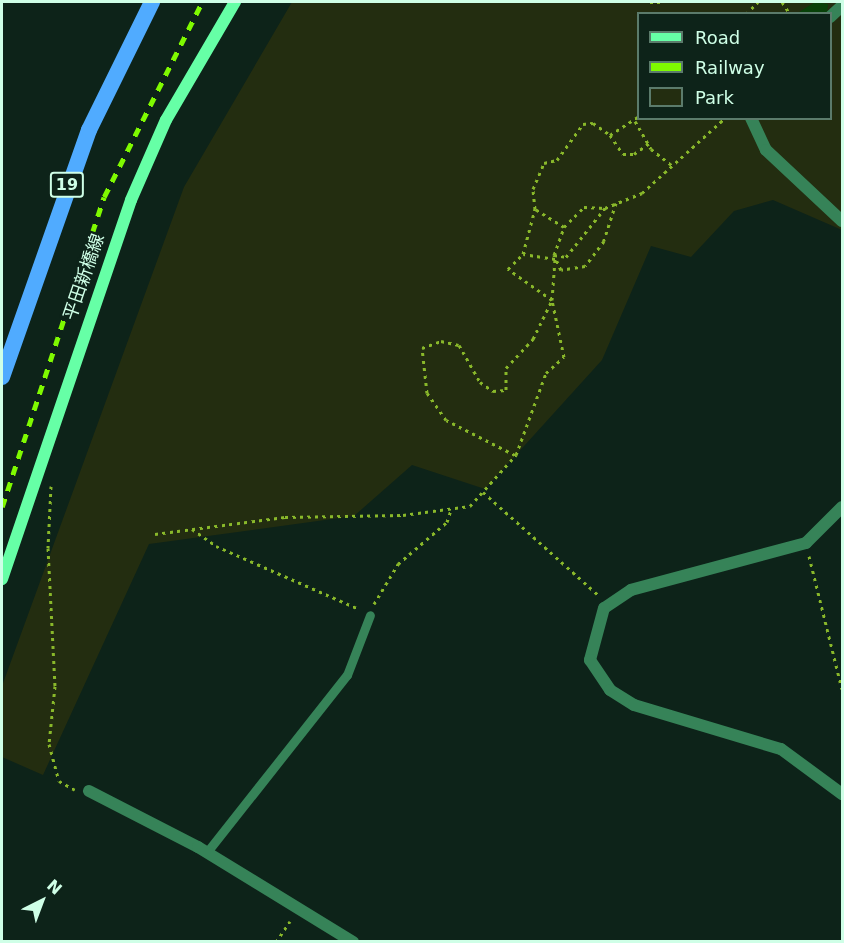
<!DOCTYPE html>
<html>
<head>
<meta charset="utf-8">
<style>
  body { margin:0 }
  #map { position:relative; width:844px; height:943px; overflow:hidden; background:#0d2319; font-family:"DejaVu Sans","Noto Sans JP",sans-serif }
  div>[style] { position:absolute }
  .green>* { inset:0; background:#232d10 }
  .water>* { inset:0; background:#084109 }
  .path>* { height:3px; margin-top:-1.5px; transform-origin:0; background:repeating-linear-gradient(90deg,#89b82a 0 3px,transparent 0 7.5px) }
  .service>* { height:9px; margin:-4.5px; padding:0 4.5px; transform-origin:4.5px; border-radius:4.5px; background:#368358 }
  .pedestrian>* { height:12px; margin:-6px; padding:0 6px; transform-origin:6px; border-radius:6px; background:#368358 }
  .minor>* { height:12px; margin:-6px; padding:0 6px; transform-origin:6px; border-radius:6px; background:#368358 }
  .secondary>* { height:12px; margin:-6px; padding:0 6px; transform-origin:6px; border-radius:6px; background:#66ffa6 }
  .trunk>* { height:16px; margin:-8px; padding:0 8px; transform-origin:8px; border-radius:8px; background:#50abff }
  .rail>* { height:4.5px; margin-top:-2.25px; transform-origin:0; background:repeating-linear-gradient(90deg,#7ffa00 0 9px,transparent 0 17px) }
  span { translate:-50% -50%; white-space:nowrap; text-align:center; line-height:1.15; -webkit-text-stroke:5px #0d2319; paint-order:stroke }
  .shield-label span { padding:2px 4px; background:#0d2319; border:2px solid; border-radius:4px; -webkit-text-stroke-width:0 }
  .shield-label { font-size:16px; color:#cfffe7; font-weight:700 }
  .street-label { font-size:18px; color:#cfffe7 }
  .frame { position:absolute; inset:0; border:3px solid #cfffe7; pointer-events:none }
  .legend { position:absolute; left:637px; top:12px; width:195px; height:108px; box-sizing:border-box; background:#0d2319; border:2px solid #5b7b6b; margin:0; padding:8px 10px; list-style:none; font-size:18px; color:#cfffe7 }
  .legend li { display:flex; align-items:center; gap:12px; height:30px }
  .legend b { width:30px; border:2px solid #5b7b6b }
  .north { position:absolute; left:12px; top:871px; width:60px; height:60px; -webkit-text-stroke:4px #0d2319; paint-order:stroke; rotate:42deg; font-size:16px; font-weight:700; line-height:24px; text-align:center; color:#cfffe7 }
  .north::after { content:''; display:block; margin:auto; width:21px; height:27px; background:#cfffe7; clip-path:polygon(50% 0,100% 100%,50% 72%,0 100%) }
</style>
</head>
<body>
<div id="map">
  <div class="green">
    <i style="clip-path:polygon(evenodd,292px 2px,842px 2px,842px 230px,773px 200px,734px 211px,691px 257px,651px 246px,602px 360px,485px 489px,412px 465px,354px 516px,149px 544px,43px 775px,2px 757px,2px 686px,184px 187px,292px 2px,638px 14px,830px 14px,830px 118px,638px 118px,638px 14px)"></i>
  </div>
  <div class="water">
    <i style="clip-path:polygon(815px 2px,828px 4px,827px 13px,796px 14px)"></i>
  </div>
  <div class="path">
    <i style="left:650px;top:2px;width:14px"></i>
    <i style="left:782px;top:2px;width:14px;rotate:56deg"></i>
    <i style="left:746px;top:14px;width:17px;rotate:-45deg"></i>
    <i style="left:635px;top:121px;width:32px;rotate:60deg"></i>
    <i style="left:651px;top:149px;width:29px;rotate:38deg"></i>
    <i style="left:610px;top:135px;width:23px;rotate:56deg"></i>
    <i style="left:623px;top:154px;width:11px"></i>
    <i style="left:634px;top:154px;width:19px;rotate:-35deg"></i>
    <i style="left:616px;top:203px;width:40px;rotate:108deg"></i>
    <i style="left:604px;top:241px;width:31px;rotate:127deg"></i>
    <i style="left:585px;top:266px;width:24px;rotate:171deg"></i>
    <i style="left:561px;top:270px;width:17px;rotate:-115deg"></i>
    <i style="left:554px;top:255px;width:30px;rotate:-70deg"></i>
    <i style="left:564px;top:227px;width:28px;rotate:-45deg"></i>
    <i style="left:584px;top:207px;width:21px;rotate:3deg"></i>
    <i style="left:605px;top:208px;width:40px;rotate:-22deg"></i>
    <i style="left:642px;top:193px;width:112px;rotate:-42.1deg"></i>
    <i style="left:564px;top:227px;width:34px;rotate:-148deg"></i>
    <i style="left:535px;top:209px;width:20px;rotate:-96deg"></i>
    <i style="left:533px;top:189px;width:28px;rotate:-67deg"></i>
    <i style="left:544px;top:163px;width:13px;rotate:-13deg"></i>
    <i style="left:557px;top:160px;width:44px;rotate:-54.2deg"></i>
    <i style="left:583px;top:124px;width:10px;rotate:-6deg"></i>
    <i style="left:593px;top:123px;width:21px;rotate:35deg"></i>
    <i style="left:610px;top:135px;width:33px;rotate:-33deg"></i>
    <i style="left:554px;top:255px;width:12px;rotate:9deg"></i>
    <i style="left:566px;top:257px;width:63px;rotate:-51.5deg"></i>
    <i style="left:515px;top:455px;width:77px;rotate:-153.1deg"></i>
    <i style="left:446px;top:420px;width:33px;rotate:-125deg"></i>
    <i style="left:427px;top:393px;width:45px;rotate:-96.3deg"></i>
    <i style="left:422px;top:348px;width:20px;rotate:-20deg"></i>
    <i style="left:441px;top:341px;width:18px;rotate:13deg"></i>
    <i style="left:459px;top:345px;width:43px;rotate:60.4deg"></i>
    <i style="left:480px;top:382px;width:16px;rotate:35deg"></i>
    <i style="left:493px;top:391px;width:13px;rotate:-4deg"></i>
    <i style="left:506px;top:390px;width:22px;rotate:-90deg"></i>
    <i style="left:506px;top:368px;width:40px;rotate:-47deg"></i>
    <i style="left:533px;top:339px;width:43px;rotate:-64deg"></i>
    <i style="left:552px;top:300px;width:41px;rotate:-85.8deg"></i>
    <i style="left:555px;top:259px;width:32px;rotate:-171deg"></i>
    <i style="left:523px;top:254px;width:47px;rotate:-75.1deg"></i>
    <i style="left:51px;top:486px;width:62px;rotate:92.8deg"></i>
    <i style="left:48px;top:548px;width:138px;rotate:87.1deg"></i>
    <i style="left:55px;top:686px;width:58px;rotate:95.9deg"></i>
    <i style="left:49px;top:744px;width:38px;rotate:75deg"></i>
    <i style="left:59px;top:781px;width:18px;rotate:29deg"></i>
    <i style="left:483px;top:492px;width:154px;rotate:41.8deg"></i>
    <i style="left:192px;top:529px;width:29px;rotate:35deg"></i>
    <i style="left:216px;top:546px;width:156px;rotate:23.8deg"></i>
    <i style="left:155px;top:534px;width:131px;rotate:-7.5deg"></i>
    <i style="left:285px;top:517px;width:118px;rotate:-1deg"></i>
    <i style="left:403px;top:515px;width:68px;rotate:-7.7deg"></i>
    <i style="left:470px;top:506px;width:69px;rotate:-48deg"></i>
    <i style="left:516px;top:455px;width:87px;rotate:-69.9deg"></i>
    <i style="left:546px;top:373px;width:24px;rotate:-42deg"></i>
    <i style="left:564px;top:357px;width:58px;rotate:-101.9deg"></i>
    <i style="left:552px;top:300px;width:54px;rotate:-144.8deg"></i>
    <i style="left:508px;top:269px;width:21px;rotate:-45deg"></i>
    <i style="left:809px;top:556px;width:137px;rotate:76.1deg"></i>
    <i style="left:374px;top:604px;width:47px;rotate:-59deg"></i>
    <i style="left:398px;top:564px;width:65px;rotate:-40.6deg"></i>
    <i style="left:447px;top:522px;width:13px;rotate:-72deg"></i>
    <i style="left:276px;top:942px;width:25px;rotate:-56deg"></i>
  </div>
  <div class="service">
    <i style="left:207px;top:852px;width:226px;rotate:-51.7deg"></i>
    <i style="left:347px;top:675px;width:64px;rotate:-69deg"></i>
  </div>
  <div class="pedestrian">
    <i style="left:830px;top:17px;width:16px;rotate:-43deg"></i>
    <i style="left:751px;top:118px;width:35px;rotate:65deg"></i>
    <i style="left:766px;top:150px;width:104px;rotate:43.1deg"></i>
  </div>
  <div class="minor">
    <i style="left:842px;top:507px;width:51px;rotate:135deg"></i>
    <i style="left:806px;top:543px;width:181px;rotate:165deg"></i>
    <i style="left:631px;top:590px;width:32px;rotate:146deg"></i>
    <i style="left:604px;top:608px;width:54px;rotate:105.1deg"></i>
    <i style="left:590px;top:660px;width:36px;rotate:56deg"></i>
    <i style="left:610px;top:690px;width:28px;rotate:32deg"></i>
    <i style="left:634px;top:705px;width:153px;rotate:16.7deg"></i>
    <i style="left:781px;top:749px;width:76px;rotate:36.4deg"></i>
    <i style="left:89px;top:791px;width:123px;rotate:27.2deg"></i>
    <i style="left:198px;top:847px;width:182px;rotate:31.5deg"></i>
  </div>
  <div class="secondary">
    <i style="left:2px;top:579px;width:400px;rotate:-71.2deg"></i>
    <i style="left:131px;top:200px;width:87px;rotate:-66.4deg"></i>
    <i style="left:166px;top:120px;width:137px;rotate:-59.7deg"></i>
  </div>
  <div class="trunk">
    <i style="left:2px;top:377px;width:262px;rotate:-70.6deg"></i>
    <i style="left:89px;top:130px;width:143px;rotate:-63.8deg"></i>
  </div>
  <div class="rail">
    <i style="left:2px;top:507px;width:326px;rotate:-71.8deg"></i>
    <i style="left:104px;top:197px;width:218px;rotate:-63.3deg"></i>
  </div>
  <div class="shield-label">
    <span style="left:67px;top:185px">19</span>
  </div>
  <div class="street-label">
    <span style="left:84px;top:277px;rotate:-71deg">平田新橋線</span>
  </div>
  <div class="frame"></div>
  <ul class="legend">
  <li><b style="height:8px;background:#66ffa6"></b>Road</li>
  <li><b style="height:8px;background:#7ffa00"></b>Railway</li>
  <li><b style="height:16px;background:#232d10"></b>Park</li>
  </ul>
  <div class="north">N</div>
</div>
</body>
</html>
